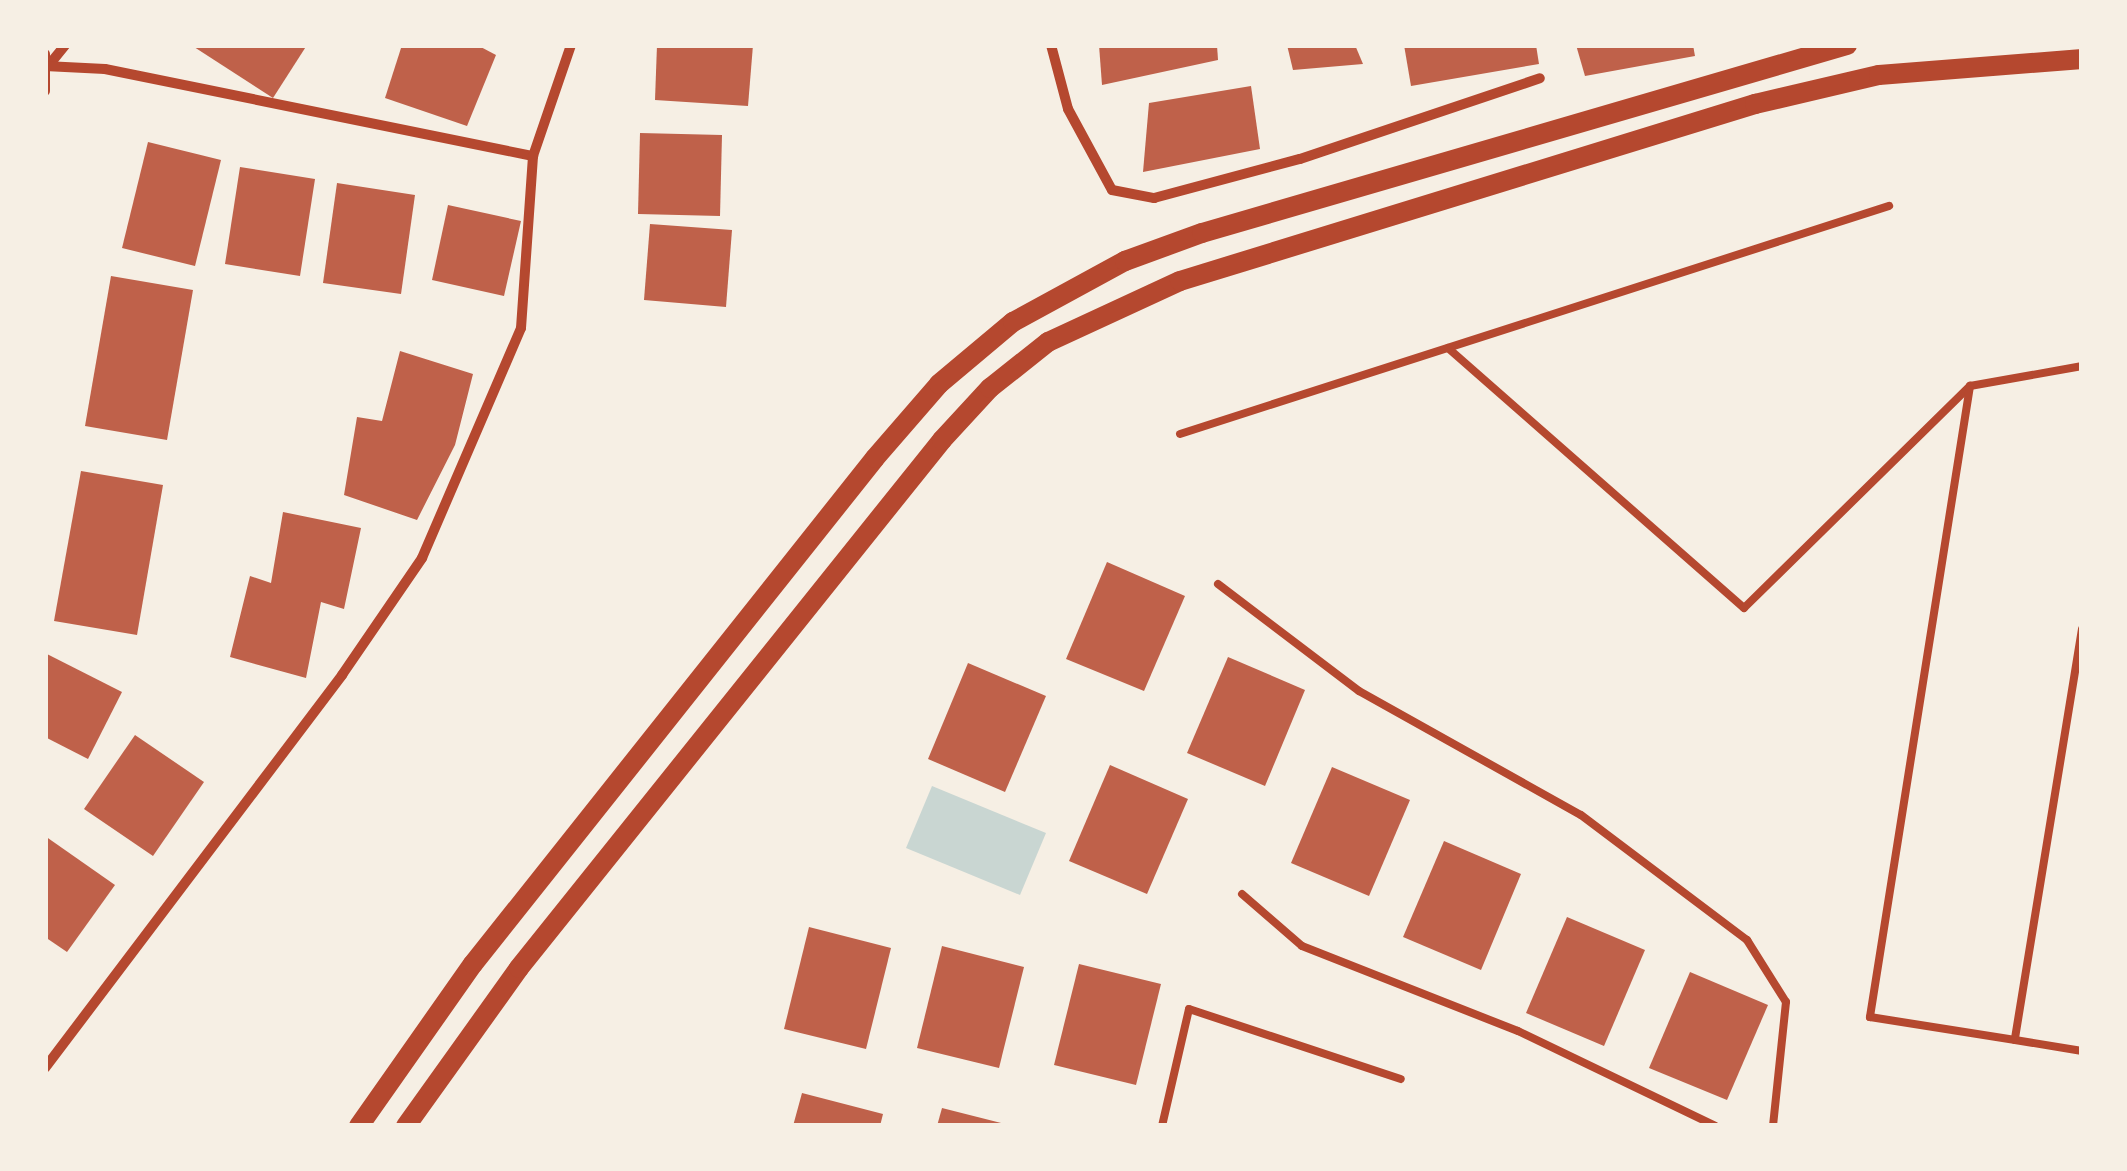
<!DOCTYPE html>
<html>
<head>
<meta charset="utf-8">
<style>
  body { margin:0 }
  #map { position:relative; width:2127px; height:1171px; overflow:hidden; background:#f6efe4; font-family:Georgia,serif }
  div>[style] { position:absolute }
  .water>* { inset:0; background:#c9d6d2 }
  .building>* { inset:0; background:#bf614a }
  .service>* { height:8px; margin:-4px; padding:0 4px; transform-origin:4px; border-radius:4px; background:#b5482f }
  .minor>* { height:10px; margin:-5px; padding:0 5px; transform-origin:5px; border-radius:5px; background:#b5482f }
  .secondary>* { height:20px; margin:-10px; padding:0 10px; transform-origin:10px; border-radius:10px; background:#b5482f }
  span { translate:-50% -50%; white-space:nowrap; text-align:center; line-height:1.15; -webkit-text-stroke:9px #f6efe4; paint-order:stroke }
  .frame { position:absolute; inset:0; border:48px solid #f6efe4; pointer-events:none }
</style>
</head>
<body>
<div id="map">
  <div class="water">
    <i style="clip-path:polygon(932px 786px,1046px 833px,1020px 895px,906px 848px)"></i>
  </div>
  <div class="building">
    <i style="clip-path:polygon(191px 45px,307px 45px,273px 98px)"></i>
    <i style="clip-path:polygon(402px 45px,477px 45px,496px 55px,467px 126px,385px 98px)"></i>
    <i style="clip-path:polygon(657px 45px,753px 45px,748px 106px,655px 100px)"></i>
    <i style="clip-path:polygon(1099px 45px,1217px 45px,1218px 60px,1102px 85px)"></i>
    <i style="clip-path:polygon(1287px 45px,1355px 45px,1363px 64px,1293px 70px)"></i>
    <i style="clip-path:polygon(1404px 45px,1536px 45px,1539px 64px,1411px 86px)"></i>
    <i style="clip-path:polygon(1576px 45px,1693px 45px,1695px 56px,1585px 76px)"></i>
    <i style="clip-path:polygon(1251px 86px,1260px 149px,1143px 172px,1149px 103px)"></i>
    <i style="clip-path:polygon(640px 133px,722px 135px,720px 216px,638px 214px)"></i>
    <i style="clip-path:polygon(148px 142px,221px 160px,195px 266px,122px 248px)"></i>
    <i style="clip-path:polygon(240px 167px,315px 179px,300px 276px,225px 264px)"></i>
    <i style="clip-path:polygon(337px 183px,415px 195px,401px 294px,323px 283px)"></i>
    <i style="clip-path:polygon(448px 205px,521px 221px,504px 296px,432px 280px)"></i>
    <i style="clip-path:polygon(650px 224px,732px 230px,726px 307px,644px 300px)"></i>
    <i style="clip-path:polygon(111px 276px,193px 290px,167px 440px,85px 426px)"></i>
    <i style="clip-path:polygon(400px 351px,473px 374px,455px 445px,417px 520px,344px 495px,357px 417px,382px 421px)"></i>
    <i style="clip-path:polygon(81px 471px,163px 485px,137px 635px,54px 621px)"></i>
    <i style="clip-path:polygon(283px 512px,361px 528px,344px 609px,321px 602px,306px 678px,230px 657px,250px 576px,271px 583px)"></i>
    <i style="clip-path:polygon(1107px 562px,1185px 596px,1144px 691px,1066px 659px)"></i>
    <i style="clip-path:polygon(45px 653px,122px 692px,88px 759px,45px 737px)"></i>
    <i style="clip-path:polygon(1228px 657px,1305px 690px,1265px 786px,1187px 753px)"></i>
    <i style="clip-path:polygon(968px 663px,1046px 696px,1005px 792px,928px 759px)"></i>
    <i style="clip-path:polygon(135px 735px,204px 782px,153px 856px,84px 809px)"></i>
    <i style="clip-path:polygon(1110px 765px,1188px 799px,1147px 894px,1069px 861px)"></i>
    <i style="clip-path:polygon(1332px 767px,1410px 800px,1369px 896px,1291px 863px)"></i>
    <i style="clip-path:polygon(45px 836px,115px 885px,67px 952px,45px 937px)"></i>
    <i style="clip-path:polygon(1444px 841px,1521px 874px,1481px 970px,1403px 937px)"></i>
    <i style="clip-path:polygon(1567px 917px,1645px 950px,1604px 1046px,1526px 1013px)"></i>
    <i style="clip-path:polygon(809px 927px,891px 948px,866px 1049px,784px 1029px)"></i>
    <i style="clip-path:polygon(942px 946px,1024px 967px,999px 1068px,917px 1048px)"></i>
    <i style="clip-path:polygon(1079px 964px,1161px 984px,1136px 1085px,1054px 1065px)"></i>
    <i style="clip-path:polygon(1690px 972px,1768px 1005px,1727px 1100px,1649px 1068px)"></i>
    <i style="clip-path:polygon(802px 1093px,883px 1114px,880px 1126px,793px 1126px)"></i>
    <i style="clip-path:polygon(942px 1108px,1009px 1125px,1008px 1126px,937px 1126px)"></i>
  </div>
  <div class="service">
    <i style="left:1448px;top:348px;width:394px;rotate:41.3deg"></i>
    <i style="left:1744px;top:608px;width:317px;rotate:-44.5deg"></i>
    <i style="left:1970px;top:386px;width:114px;rotate:-10.1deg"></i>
    <i style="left:1970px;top:386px;width:639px;rotate:99.01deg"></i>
    <i style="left:1870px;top:1017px;width:147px;rotate:9deg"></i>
    <i style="left:1180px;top:434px;width:745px;rotate:-17.83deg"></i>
    <i style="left:1218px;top:584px;width:177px;rotate:37.2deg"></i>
    <i style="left:1359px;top:691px;width:254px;rotate:29.2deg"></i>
    <i style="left:1581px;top:815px;width:208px;rotate:37deg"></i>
    <i style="left:1747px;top:940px;width:73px;rotate:57.8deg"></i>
    <i style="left:1786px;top:1002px;width:125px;rotate:96deg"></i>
    <i style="left:2082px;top:629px;width:416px;rotate:99.3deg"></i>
    <i style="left:2015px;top:1040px;width:68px;rotate:9.3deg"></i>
    <i style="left:1242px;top:894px;width:79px;rotate:40.9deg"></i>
    <i style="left:1302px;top:946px;width:232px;rotate:21.5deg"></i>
    <i style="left:1518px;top:1031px;width:219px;rotate:25.7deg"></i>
    <i style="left:1162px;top:1126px;width:120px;rotate:-77deg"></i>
    <i style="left:1189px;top:1009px;width:223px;rotate:18.3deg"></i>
  </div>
  <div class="minor">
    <i style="left:1051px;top:45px;width:66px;rotate:75.1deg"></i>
    <i style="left:1068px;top:109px;width:92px;rotate:61.5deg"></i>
    <i style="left:1112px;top:190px;width:43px;rotate:10.8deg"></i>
    <i style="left:1154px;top:198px;width:151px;rotate:-15deg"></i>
    <i style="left:1300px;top:159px;width:253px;rotate:-18.6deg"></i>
    <i style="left:45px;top:54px;width:37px;rotate:90deg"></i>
    <i style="left:49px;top:65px;width:26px;rotate:-51deg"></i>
    <i style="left:45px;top:66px;width:60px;rotate:2.9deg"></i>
    <i style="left:105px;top:69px;width:437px;rotate:11.5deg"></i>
    <i style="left:45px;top:1068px;width:493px;rotate:-52.9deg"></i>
    <i style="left:342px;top:675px;width:142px;rotate:-55.6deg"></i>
    <i style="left:422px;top:558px;width:250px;rotate:-66.7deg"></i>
    <i style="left:521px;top:328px;width:172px;rotate:-86deg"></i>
    <i style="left:533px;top:156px;width:117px;rotate:-71.1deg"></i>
  </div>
  <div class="secondary">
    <i style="left:359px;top:1126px;width:198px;rotate:-54.9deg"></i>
    <i style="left:473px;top:964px;width:646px;rotate:-51.53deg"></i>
    <i style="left:875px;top:458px;width:98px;rotate:-49.1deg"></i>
    <i style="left:939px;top:384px;width:97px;rotate:-40deg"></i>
    <i style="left:1013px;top:322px;width:128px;rotate:-28.6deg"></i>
    <i style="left:1125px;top:261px;width:82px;rotate:-20deg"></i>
    <i style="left:1202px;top:233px;width:672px;rotate:-16.25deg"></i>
    <i style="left:406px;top:1126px;width:194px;rotate:-54.4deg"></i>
    <i style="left:519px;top:968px;width:677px;rotate:-51.3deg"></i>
    <i style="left:942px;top:440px;width:71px;rotate:-47.3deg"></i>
    <i style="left:990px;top:388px;width:74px;rotate:-38.4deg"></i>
    <i style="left:1048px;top:342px;width:145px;rotate:-24.8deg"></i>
    <i style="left:1180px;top:281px;width:602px;rotate:-17.11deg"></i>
    <i style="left:1755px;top:104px;width:127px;rotate:-13.2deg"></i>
    <i style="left:1879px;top:75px;width:204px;rotate:-4.5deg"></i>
  </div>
  <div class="frame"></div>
</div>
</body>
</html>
